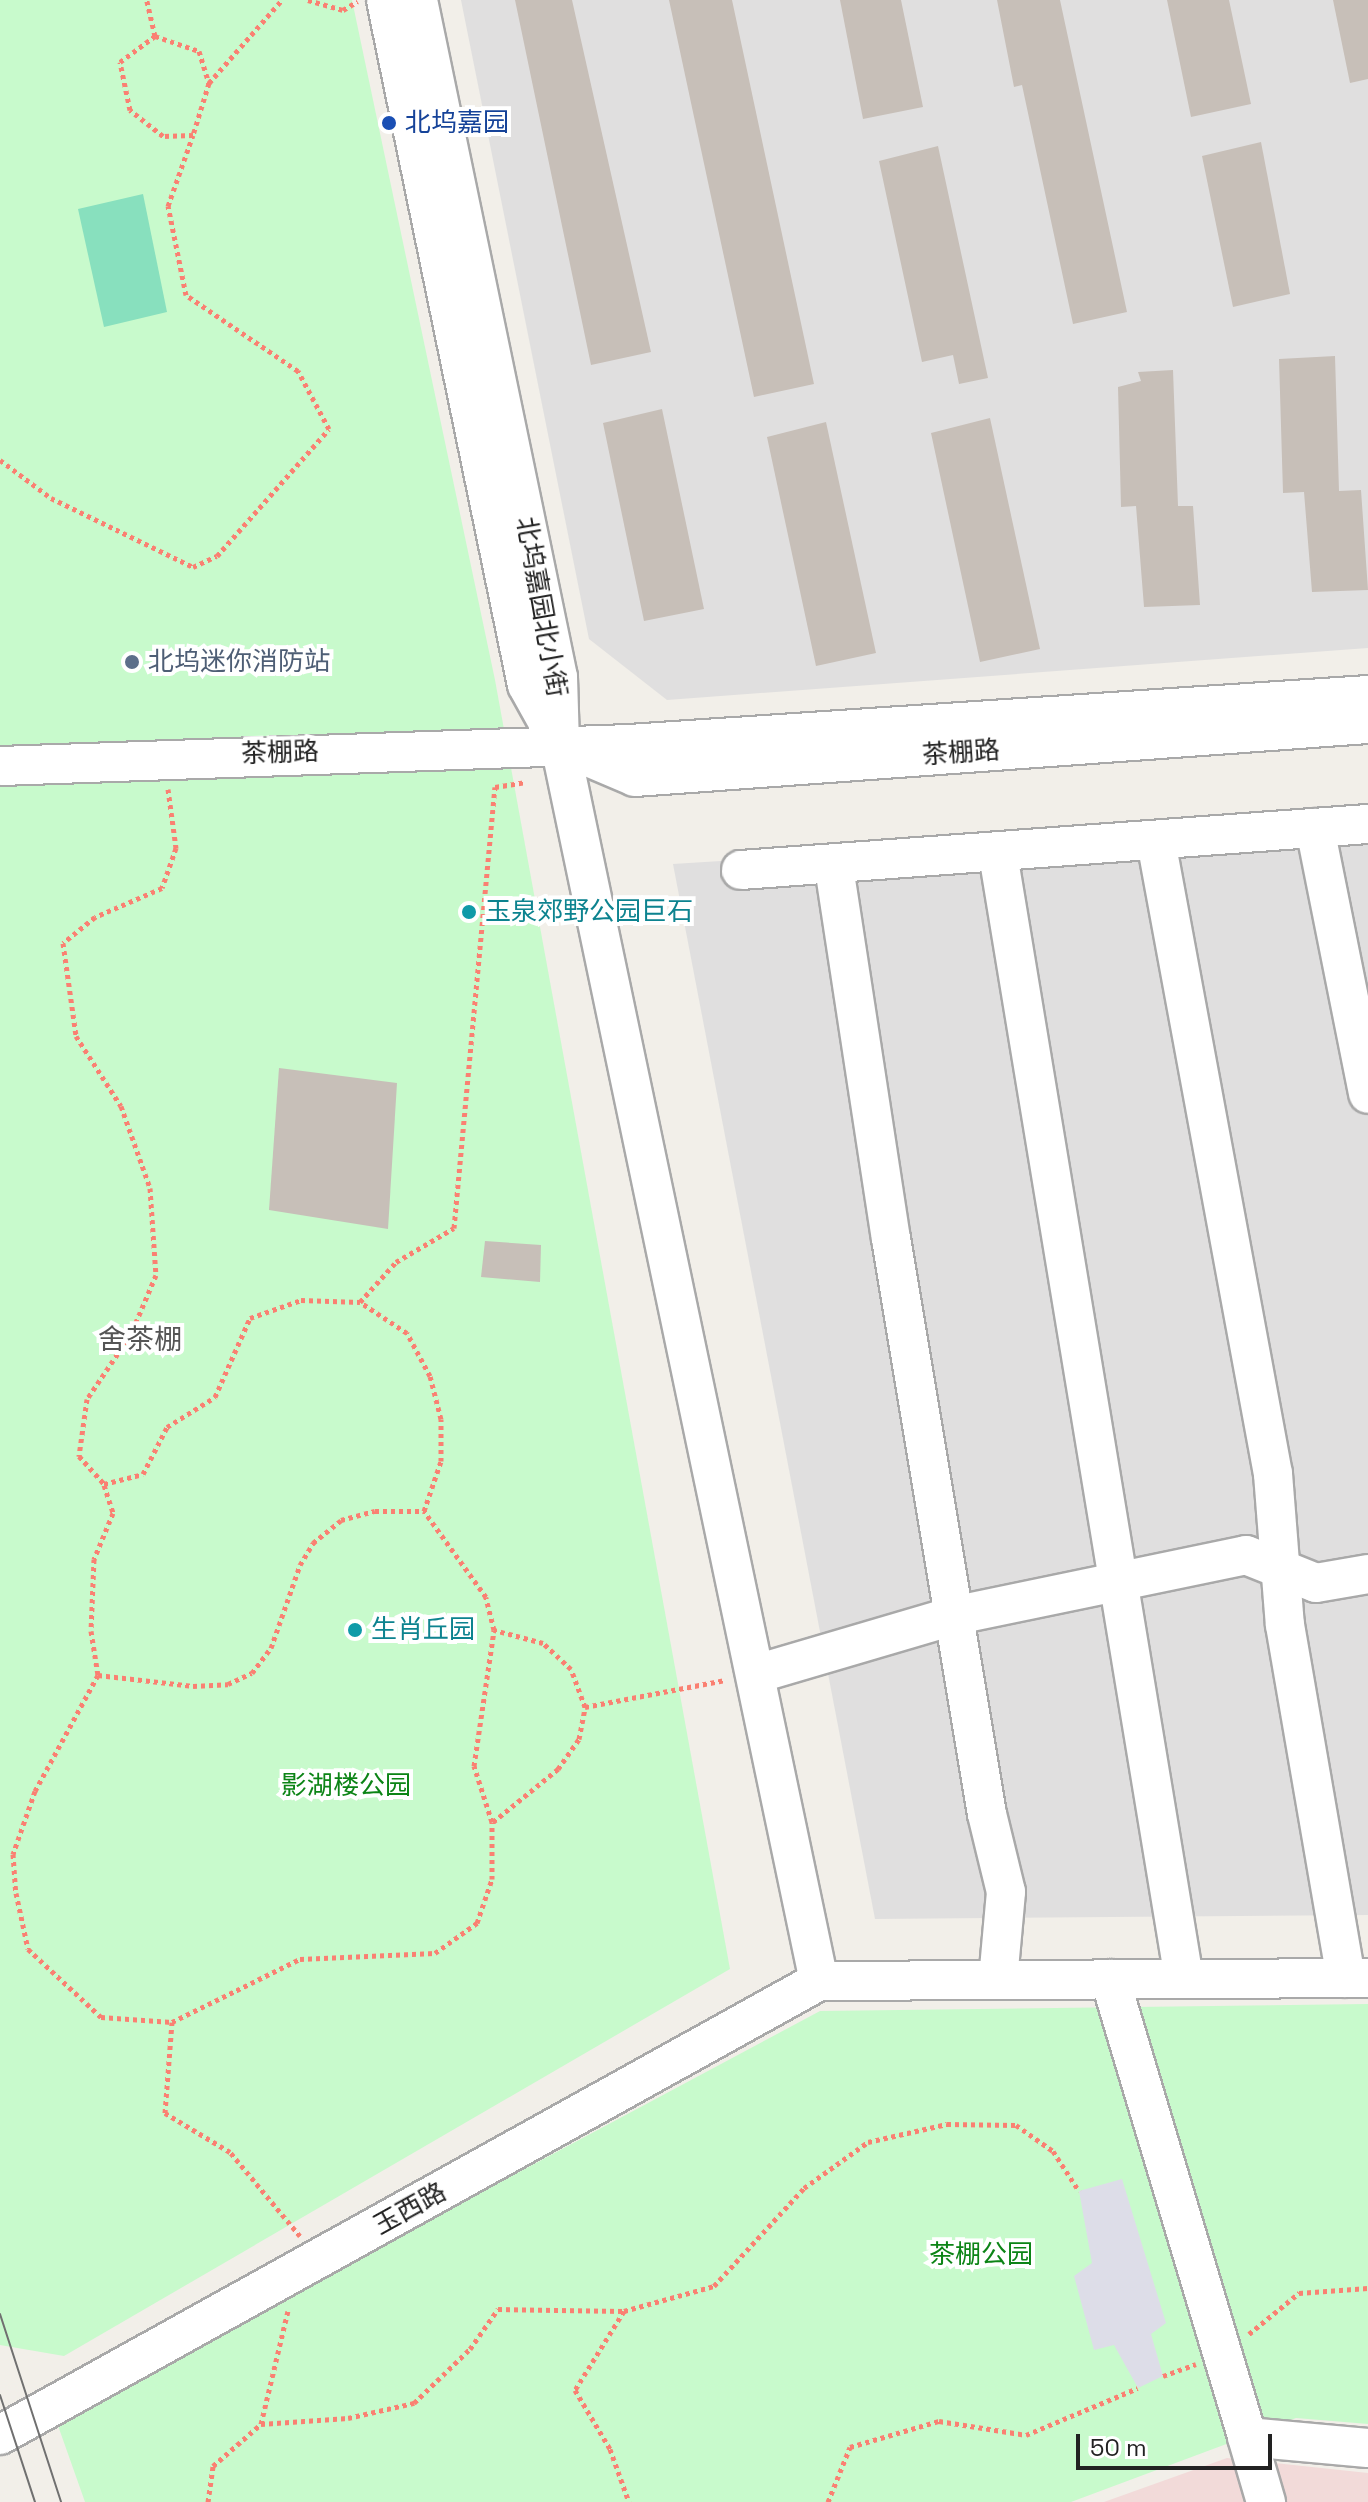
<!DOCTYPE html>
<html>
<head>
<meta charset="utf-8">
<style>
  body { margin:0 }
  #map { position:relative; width:1368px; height:2502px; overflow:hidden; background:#f2efe9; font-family:"Space Grotesk","Noto Sans SC",sans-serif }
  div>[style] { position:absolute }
  .residential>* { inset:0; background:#e0dfdf }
  .commercial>* { inset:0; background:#f2dad9 }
  .park>* { inset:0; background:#c8facc }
  .pitch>* { inset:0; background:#88e0be }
  .plaza>* { inset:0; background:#dddde8 }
  .building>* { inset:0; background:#c7bfb8 }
  .path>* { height:5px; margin-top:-2.5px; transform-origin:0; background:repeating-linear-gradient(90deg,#fa8072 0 4px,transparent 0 8px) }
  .roads { filter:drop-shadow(2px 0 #a9a9a9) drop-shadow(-2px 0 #a9a9a9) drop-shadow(0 2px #a9a9a9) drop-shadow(0 -2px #a9a9a9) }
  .minor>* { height:38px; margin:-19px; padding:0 19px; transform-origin:19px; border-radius:19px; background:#fff }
  .tram>* { height:2px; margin:-1px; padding:0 1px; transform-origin:1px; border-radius:1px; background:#707070 }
  .dots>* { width:22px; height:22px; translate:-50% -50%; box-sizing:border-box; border:4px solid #fff; border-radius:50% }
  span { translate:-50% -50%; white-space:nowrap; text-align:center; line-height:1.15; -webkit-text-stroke:8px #fff; paint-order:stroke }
  .transit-label { font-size:26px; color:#164399 }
  .left { translate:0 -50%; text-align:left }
  .street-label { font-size:26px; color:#222 }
  .service-label { font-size:26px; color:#4e5e75 }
  .culture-label { font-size:26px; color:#0d838f }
  .park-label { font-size:26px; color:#0c8416 }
  .neighbourhood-label { font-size:28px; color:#555 }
  .scale { position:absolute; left:1076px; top:2434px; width:196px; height:36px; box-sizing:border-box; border:4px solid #222; border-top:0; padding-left:10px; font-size:24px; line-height:28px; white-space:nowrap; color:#222; -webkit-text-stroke:6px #fff; paint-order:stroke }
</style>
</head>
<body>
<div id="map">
  <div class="residential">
    <i style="clip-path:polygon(461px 0,1368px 0,1368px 648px,667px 700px,589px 639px)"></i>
    <i style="clip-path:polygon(1368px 820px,1368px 1915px,875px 1919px,673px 864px)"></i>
  </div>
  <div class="commercial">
    <i style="clip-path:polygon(1227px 2458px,1368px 2473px,1368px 2502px,1104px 2502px)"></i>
  </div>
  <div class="park">
    <i style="clip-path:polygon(0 0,352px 0,495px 680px,730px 1969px,64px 2356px,0 2345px)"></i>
    <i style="clip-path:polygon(1368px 2004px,1368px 2424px,1296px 2418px,1071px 2502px,85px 2502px,56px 2420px,820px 2011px)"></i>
  </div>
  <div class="pitch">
    <i style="clip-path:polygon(143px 194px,167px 312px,104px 327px,78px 209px)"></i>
  </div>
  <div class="plaza">
    <i style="clip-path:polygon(1122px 2179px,1166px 2323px,1151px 2334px,1163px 2376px,1138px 2388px,1114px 2345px,1094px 2350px,1074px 2276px,1092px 2263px,1079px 2191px)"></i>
  </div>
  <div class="building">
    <i style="clip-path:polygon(515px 0,572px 0,651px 352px,591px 365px)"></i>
    <i style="clip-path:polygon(669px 0,732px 0,814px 384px,754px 397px)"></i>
    <i style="clip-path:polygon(840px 0,901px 0,923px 107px,863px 119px)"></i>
    <i style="clip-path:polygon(997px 0,1060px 0,1127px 312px,1073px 324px,1022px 85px,1014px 87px)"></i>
    <i style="clip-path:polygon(1167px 0,1229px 0,1251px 104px,1191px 117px)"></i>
    <i style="clip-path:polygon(1333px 0,1368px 0,1368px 79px,1350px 83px)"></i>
    <i style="clip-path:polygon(1261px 142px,1290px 294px,1233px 307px,1202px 156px)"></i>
    <i style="clip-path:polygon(938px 146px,988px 378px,959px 384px,953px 355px,922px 362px,879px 161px)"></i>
    <i style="clip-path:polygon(1335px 356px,1339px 491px,1361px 490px,1368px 590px,1312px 592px,1304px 492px,1283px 493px,1279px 359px)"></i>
    <i style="clip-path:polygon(1173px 370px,1178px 506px,1193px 506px,1200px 605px,1144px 607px,1136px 506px,1121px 507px,1118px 387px,1141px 381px,1138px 372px)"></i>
    <i style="clip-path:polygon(662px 409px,704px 609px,644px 621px,603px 423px)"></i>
    <i style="clip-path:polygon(990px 418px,1040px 649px,980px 662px,931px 433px)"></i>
    <i style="clip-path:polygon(826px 422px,876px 653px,816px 666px,767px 437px)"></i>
    <i style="clip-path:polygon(279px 1068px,397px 1083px,388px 1229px,269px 1210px)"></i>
    <i style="clip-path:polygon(485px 1241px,541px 1245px,540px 1282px,481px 1277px)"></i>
  </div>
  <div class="path">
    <i style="left:308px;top:0;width:36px;rotate:16deg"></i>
    <i style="left:343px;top:10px;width:17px;rotate:-31deg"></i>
    <i style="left:155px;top:36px;width:46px;rotate:18.8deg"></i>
    <i style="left:199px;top:51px;width:34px;rotate:73deg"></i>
    <i style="left:209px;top:83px;width:54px;rotate:107.1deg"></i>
    <i style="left:209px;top:83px;width:111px;rotate:-48.7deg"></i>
    <i style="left:0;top:460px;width:64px;rotate:36.7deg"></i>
    <i style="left:51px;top:498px;width:158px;rotate:25.9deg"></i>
    <i style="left:193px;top:567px;width:26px;rotate:-25deg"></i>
    <i style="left:217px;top:556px;width:169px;rotate:-48.6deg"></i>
    <i style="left:329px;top:429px;width:66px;rotate:-118.1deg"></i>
    <i style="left:298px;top:371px;width:135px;rotate:-145.8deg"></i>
    <i style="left:186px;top:295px;width:91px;rotate:-101.4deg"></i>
    <i style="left:168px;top:206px;width:75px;rotate:-70.6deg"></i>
    <i style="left:193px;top:135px;width:30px;rotate:178deg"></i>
    <i style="left:163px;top:136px;width:42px;rotate:-141.8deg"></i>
    <i style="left:130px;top:110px;width:49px;rotate:-101.8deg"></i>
    <i style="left:120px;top:62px;width:44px;rotate:-36.6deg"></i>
    <i style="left:155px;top:36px;width:37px;rotate:-103deg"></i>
    <i style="left:168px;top:789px;width:60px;rotate:82.3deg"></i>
    <i style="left:176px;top:848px;width:42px;rotate:109.3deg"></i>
    <i style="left:162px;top:888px;width:73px;rotate:156.6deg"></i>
    <i style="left:95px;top:917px;width:41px;rotate:140.9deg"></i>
    <i style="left:63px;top:943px;width:94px;rotate:82deg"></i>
    <i style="left:76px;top:1036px;width:83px;rotate:57.3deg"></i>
    <i style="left:121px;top:1106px;width:87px;rotate:70.5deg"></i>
    <i style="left:150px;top:1188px;width:87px;rotate:86.1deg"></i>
    <i style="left:156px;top:1275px;width:64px;rotate:113deg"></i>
    <i style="left:131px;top:1334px;width:78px;rotate:124.1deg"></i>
    <i style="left:87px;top:1399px;width:58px;rotate:98deg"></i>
    <i style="left:79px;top:1456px;width:38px;rotate:48deg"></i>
    <i style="left:104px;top:1484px;width:40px;rotate:-14.4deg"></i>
    <i style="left:143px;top:1474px;width:53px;rotate:-62.9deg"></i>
    <i style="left:167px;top:1427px;width:57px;rotate:-32deg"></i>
    <i style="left:215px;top:1397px;width:86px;rotate:-66.1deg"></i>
    <i style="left:250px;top:1318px;width:54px;rotate:-19.4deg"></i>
    <i style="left:301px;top:1300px;width:59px;rotate:1.9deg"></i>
    <i style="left:360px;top:1302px;width:54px;rotate:-48deg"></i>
    <i style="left:396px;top:1262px;width:67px;rotate:-30.4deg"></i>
    <i style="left:454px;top:1228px;width:443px;rotate:-84.7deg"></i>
    <i style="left:495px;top:787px;width:30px;rotate:-9deg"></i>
    <i style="left:104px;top:1485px;width:29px;rotate:72deg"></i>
    <i style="left:113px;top:1513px;width:50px;rotate:112.4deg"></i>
    <i style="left:94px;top:1559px;width:72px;rotate:92.4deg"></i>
    <i style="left:91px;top:1631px;width:45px;rotate:81deg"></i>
    <i style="left:98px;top:1675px;width:96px;rotate:6.6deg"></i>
    <i style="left:193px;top:1686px;width:35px;rotate:-3deg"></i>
    <i style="left:228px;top:1684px;width:26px;rotate:-25deg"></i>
    <i style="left:252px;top:1673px;width:31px;rotate:-53deg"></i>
    <i style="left:271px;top:1648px;width:88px;rotate:-70.7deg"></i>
    <i style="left:300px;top:1565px;width:26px;rotate:-59deg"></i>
    <i style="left:313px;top:1543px;width:36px;rotate:-39deg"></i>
    <i style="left:341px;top:1520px;width:35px;rotate:-15deg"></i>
    <i style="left:375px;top:1511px;width:49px"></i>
    <i style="left:98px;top:1675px;width:132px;rotate:118.5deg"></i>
    <i style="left:35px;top:1791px;width:67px;rotate:109.2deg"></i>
    <i style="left:13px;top:1854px;width:39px;rotate:86deg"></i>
    <i style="left:16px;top:1893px;width:57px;rotate:77.9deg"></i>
    <i style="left:28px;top:1949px;width:100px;rotate:43deg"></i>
    <i style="left:101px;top:2017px;width:71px;rotate:4deg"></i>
    <i style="left:585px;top:1707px;width:143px;rotate:-10.9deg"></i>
    <i style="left:493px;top:1822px;width:84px;rotate:-39.2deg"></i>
    <i style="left:558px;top:1769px;width:37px;rotate:-55deg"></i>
    <i style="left:579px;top:1739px;width:33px;rotate:-79deg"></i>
    <i style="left:585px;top:1707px;width:40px;rotate:-110.2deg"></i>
    <i style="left:571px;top:1669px;width:38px;rotate:-137deg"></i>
    <i style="left:543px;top:1643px;width:51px;rotate:-165.1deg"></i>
    <i style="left:300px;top:2236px;width:109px;rotate:-129.8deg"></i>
    <i style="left:230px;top:2152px;width:76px;rotate:-149deg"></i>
    <i style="left:165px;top:2113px;width:91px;rotate:-85.6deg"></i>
    <i style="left:172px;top:2022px;width:143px;rotate:-26.2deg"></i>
    <i style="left:300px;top:1959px;width:135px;rotate:-2.5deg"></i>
    <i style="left:435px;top:1953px;width:52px;rotate:-35.5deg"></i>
    <i style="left:477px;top:1923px;width:46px;rotate:-71.2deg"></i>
    <i style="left:492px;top:1879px;width:57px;rotate:-90deg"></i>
    <i style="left:492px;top:1822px;width:59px;rotate:-107.8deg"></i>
    <i style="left:474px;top:1766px;width:137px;rotate:-81.6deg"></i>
    <i style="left:494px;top:1630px;width:34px;rotate:-104deg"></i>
    <i style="left:486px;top:1597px;width:106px;rotate:-125.8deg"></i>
    <i style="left:424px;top:1511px;width:53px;rotate:-71.2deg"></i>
    <i style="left:441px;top:1461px;width:42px;rotate:-90deg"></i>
    <i style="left:441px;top:1419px;width:44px;rotate:-104.3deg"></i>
    <i style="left:430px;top:1376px;width:49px;rotate:-118.1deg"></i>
    <i style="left:407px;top:1333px;width:56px;rotate:-146.6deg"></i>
    <i style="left:624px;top:2311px;width:93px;rotate:121.8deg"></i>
    <i style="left:575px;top:2390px;width:69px;rotate:59.3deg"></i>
    <i style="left:610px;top:2449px;width:56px;rotate:70.3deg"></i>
    <i style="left:1249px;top:2334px;width:65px;rotate:-39.4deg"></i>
    <i style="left:1299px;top:2293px;width:69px;rotate:-4.1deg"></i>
    <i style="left:1163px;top:2376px;width:35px;rotate:-20deg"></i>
    <i style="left:261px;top:2424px;width:87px;rotate:-3.9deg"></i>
    <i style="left:348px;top:2418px;width:68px;rotate:-12.8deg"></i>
    <i style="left:414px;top:2403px;width:78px;rotate:-44deg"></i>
    <i style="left:470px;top:2349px;width:49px;rotate:-55deg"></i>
    <i style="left:498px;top:2309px;width:126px;rotate:0.9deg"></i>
    <i style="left:624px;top:2311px;width:93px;rotate:-15.5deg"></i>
    <i style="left:714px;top:2286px;width:133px;rotate:-47.4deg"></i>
    <i style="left:804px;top:2188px;width:79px;rotate:-35.7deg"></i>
    <i style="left:868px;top:2142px;width:81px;rotate:-12.8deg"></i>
    <i style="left:947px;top:2124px;width:69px;rotate:0.8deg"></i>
    <i style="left:1016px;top:2125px;width:45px;rotate:35.1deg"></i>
    <i style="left:1053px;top:2151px;width:48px;rotate:57deg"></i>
    <i style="left:208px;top:2502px;width:36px;rotate:-82deg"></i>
    <i style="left:213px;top:2466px;width:64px;rotate:-41.2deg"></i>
    <i style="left:261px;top:2424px;width:116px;rotate:-76.6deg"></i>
    <i style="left:828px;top:2502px;width:59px;rotate:-68.2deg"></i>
    <i style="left:850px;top:2447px;width:93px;rotate:-16.3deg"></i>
    <i style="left:939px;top:2421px;width:88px;rotate:9.1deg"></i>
    <i style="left:1026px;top:2435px;width:121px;rotate:-22.8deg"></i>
  </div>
  <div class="roads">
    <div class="minor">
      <i style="left:386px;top:0;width:699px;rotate:78.37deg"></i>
      <i style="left:527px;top:685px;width:62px;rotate:60.9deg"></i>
      <i style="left:418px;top:0;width:691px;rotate:78.32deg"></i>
      <i style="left:558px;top:677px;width:68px;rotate:88.3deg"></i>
      <i style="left:560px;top:745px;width:1263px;rotate:78.17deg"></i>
      <i style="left:819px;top:1981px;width:549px;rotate:-0.31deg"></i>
      <i style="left:574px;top:751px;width:66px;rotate:23.1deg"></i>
      <i style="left:635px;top:777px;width:735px;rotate:-4.14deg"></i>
      <i style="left:0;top:766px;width:629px;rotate:-2deg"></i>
      <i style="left:629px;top:744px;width:741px;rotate:-3.79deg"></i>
      <i style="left:1315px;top:828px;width:271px;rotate:78.7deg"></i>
      <i style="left:1156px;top:841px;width:644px;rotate:79.53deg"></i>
      <i style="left:1273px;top:1474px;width:151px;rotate:85.5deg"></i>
      <i style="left:1285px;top:1625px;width:358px;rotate:80.2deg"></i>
      <i style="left:998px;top:854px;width:1140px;rotate:80.61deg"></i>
      <i style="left:834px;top:867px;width:375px;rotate:81.3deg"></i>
      <i style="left:891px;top:1238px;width:584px;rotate:80.54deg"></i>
      <i style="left:987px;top:1814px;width:80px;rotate:76.3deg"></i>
      <i style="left:1006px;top:1892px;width:88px;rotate:95.2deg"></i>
      <i style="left:741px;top:870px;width:629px;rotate:-4.2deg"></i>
      <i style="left:756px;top:1674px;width:209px;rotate:-16.4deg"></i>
      <i style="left:957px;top:1615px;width:295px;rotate:-11.7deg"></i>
      <i style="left:1246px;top:1555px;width:75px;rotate:21.8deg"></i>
      <i style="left:1316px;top:1583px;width:53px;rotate:-9.8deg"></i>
      <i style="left:1110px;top:1979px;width:478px;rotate:73.3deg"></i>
      <i style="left:1247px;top:2437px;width:121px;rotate:5.2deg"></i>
      <i style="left:0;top:2435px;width:936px;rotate:-29deg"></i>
      <i style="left:1247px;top:2437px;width:68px;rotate:73.7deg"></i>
    </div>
  </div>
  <div class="tram">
    <i style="left:0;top:2314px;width:198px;rotate:72deg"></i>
    <i style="left:0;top:2395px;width:113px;rotate:71.9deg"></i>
  </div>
  <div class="dots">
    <i style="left:389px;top:123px;background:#1a4fb4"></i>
    <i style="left:132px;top:662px;background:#5c6f8a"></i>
    <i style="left:469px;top:912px;background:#0f9aa8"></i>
    <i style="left:355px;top:1630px;background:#0f9aa8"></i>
  </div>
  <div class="transit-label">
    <span class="left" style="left:405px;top:123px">北坞嘉园</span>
  </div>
  <div class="street-label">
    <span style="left:541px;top:607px;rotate:80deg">北坞嘉园北小街</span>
    <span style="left:280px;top:753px;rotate:-2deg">茶棚路</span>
    <span style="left:961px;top:753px;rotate:-4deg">茶棚路</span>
    <span style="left:410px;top:2209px;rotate:-29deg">玉西路</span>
  </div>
  <div class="service-label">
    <span class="left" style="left:148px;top:662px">北坞迷你消防站</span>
  </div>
  <div class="culture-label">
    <span class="left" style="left:485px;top:912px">玉泉郊野公园巨石</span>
    <span class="left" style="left:371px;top:1630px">生肖丘园</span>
  </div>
  <div class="park-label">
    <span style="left:346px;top:1786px">影湖楼公园</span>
    <span style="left:981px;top:2255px">茶棚公园</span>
  </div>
  <div class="neighbourhood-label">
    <span style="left:140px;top:1339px">舍茶棚</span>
  </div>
  <div class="scale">50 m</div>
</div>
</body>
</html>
